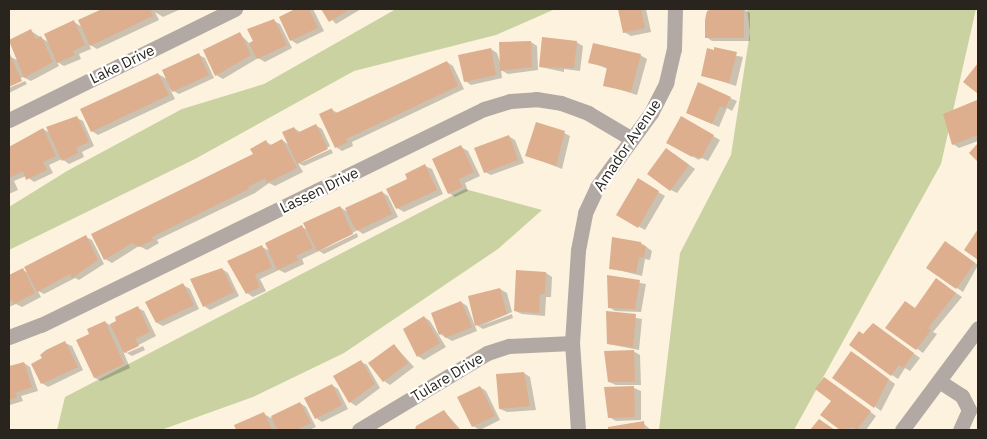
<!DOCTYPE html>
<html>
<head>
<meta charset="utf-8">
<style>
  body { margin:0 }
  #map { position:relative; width:987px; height:439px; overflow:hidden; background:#fdf2de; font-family:"IBM Plex Sans",sans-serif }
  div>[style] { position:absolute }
  .green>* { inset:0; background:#cbd2a2 }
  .shadow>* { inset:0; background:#0003 }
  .building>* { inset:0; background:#ddaf8f }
  .minor>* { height:15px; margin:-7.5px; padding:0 7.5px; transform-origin:7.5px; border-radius:7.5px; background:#b2a9a4 }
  span { translate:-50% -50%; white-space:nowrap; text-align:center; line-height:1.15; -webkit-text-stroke:4.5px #fff; paint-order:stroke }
  .street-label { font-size:15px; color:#29251e }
  .frame { position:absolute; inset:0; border:10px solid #29251e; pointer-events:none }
</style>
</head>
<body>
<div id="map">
  <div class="green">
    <i style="clip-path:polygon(396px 9px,553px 10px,496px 35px,354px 71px,195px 159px,9px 250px,9px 207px,67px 171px,182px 109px,264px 84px)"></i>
    <i style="clip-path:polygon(747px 9px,976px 9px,941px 164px,794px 430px,659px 430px,680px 253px,731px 155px,750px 32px)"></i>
    <i style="clip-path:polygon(465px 189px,542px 210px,498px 249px,344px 353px,253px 397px,161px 430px,57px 430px,65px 397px)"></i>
  </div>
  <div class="shadow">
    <i style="clip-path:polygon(106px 9px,181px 9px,163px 17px,155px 12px,159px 20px,97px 49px,89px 44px,91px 49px,79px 54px,81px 59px,64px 66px,57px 62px,59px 66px,31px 81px,23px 77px,9px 85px,9px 56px,17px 60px,9px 41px,31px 31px,48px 42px,74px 22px,82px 27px,80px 21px)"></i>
    <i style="clip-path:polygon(298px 9px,313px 9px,324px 31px,297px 44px,291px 40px,280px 17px)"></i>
    <i style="clip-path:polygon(322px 9px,361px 9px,336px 24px)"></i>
    <i style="clip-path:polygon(620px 9px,646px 9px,651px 32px,631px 36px,624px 32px)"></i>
    <i style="clip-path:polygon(743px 9px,750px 13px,750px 41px,712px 41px,706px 37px)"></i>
    <i style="clip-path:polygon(274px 21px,280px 24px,292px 48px,265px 62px,258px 58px,223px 79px,216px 75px,240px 34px,250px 44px)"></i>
    <i style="clip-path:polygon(531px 42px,537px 46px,538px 70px,508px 74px,501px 70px,502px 78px,471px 85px,465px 81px,491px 49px,497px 53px,501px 65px)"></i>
    <i style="clip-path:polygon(576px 42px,583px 46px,580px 71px,564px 69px,564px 72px,540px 67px)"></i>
    <i style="clip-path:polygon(708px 50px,743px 57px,736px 86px,702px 75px)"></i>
    <i style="clip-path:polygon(199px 55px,205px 58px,214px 78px,179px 94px,170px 89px,175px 99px,98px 135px,92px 131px,158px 74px,167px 79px)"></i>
    <i style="clip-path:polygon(640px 55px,647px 59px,637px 95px,605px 85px,608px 69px,590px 62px)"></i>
    <i style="clip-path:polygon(447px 62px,453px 66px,464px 89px,352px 142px,353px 146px,342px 151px,336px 147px,332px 110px,338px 113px)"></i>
    <i style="clip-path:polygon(25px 81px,27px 84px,9px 93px,9px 88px)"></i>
    <i style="clip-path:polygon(730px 98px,737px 101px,732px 111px,727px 108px,719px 127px,694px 116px)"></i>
    <i style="clip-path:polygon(977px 102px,978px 141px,959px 148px,953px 144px)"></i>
    <i style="clip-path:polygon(77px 118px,83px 121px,94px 146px,82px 152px,84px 157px,69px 164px,62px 159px,49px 165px,53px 173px,34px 182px,26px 176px,14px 181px,18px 190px,9px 194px,9px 147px,43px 129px,50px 133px,47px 127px)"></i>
    <i style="clip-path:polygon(682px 118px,720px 140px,708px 161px,700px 157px,699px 160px,668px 143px)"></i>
    <i style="clip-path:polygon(315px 125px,322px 129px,330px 146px,300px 163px,331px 149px,333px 153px,304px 166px,298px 163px,303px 172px,275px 186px,269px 183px,255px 193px,157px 240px,159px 243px,147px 250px,139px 246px,112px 263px,105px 259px,93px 235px,254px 155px,266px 142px,272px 145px,282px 140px,289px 145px,294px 128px,300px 132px)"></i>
    <i style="clip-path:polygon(564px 133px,570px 136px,562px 169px,527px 155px)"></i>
    <i style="clip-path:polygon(508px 136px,515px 140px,524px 163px,491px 175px,485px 172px)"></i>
    <i style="clip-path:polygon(461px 147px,468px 151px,480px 176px,465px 183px,468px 191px,455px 197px,449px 193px)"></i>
    <i style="clip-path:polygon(673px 153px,695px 169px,677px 193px,671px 190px)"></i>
    <i style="clip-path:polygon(425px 166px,432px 169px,443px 194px,404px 212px,397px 208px,409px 179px)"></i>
    <i style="clip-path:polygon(638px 180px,665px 196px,645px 230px,618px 215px)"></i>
    <i style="clip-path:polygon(382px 192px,388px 196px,398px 217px,363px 234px,354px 228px,356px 231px,320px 251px,357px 233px,358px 237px,324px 254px,319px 251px,302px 259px,304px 264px,285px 273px,279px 270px,260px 279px,266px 291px,253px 297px,247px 293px,262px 247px,270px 251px,302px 227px,308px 230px,340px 207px,349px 213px)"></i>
    <i style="clip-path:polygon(86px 237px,92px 240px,104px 264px,79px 280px,75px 278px,44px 294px,38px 291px,41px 297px,22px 307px,16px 304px,9px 307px,9px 277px,22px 270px,29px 273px)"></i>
    <i style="clip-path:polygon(641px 243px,652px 251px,650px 260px,645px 259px,642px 276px,610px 268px)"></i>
    <i style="clip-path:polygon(952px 246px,978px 265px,963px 292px,957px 288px)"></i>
    <i style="clip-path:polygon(222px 269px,228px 273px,239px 296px,210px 310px,204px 306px)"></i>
    <i style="clip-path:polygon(546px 273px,552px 277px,551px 297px,546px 297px,545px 316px,522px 314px,515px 311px)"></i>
    <i style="clip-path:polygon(608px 277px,646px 284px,641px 312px,615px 311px,609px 307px)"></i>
    <i style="clip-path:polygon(943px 284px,962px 297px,933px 332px,937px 334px,923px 353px,887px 328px,916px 309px)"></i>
    <i style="clip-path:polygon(183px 285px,190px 289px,199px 309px,163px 326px,157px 323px)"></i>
    <i style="clip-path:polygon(500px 289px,507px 293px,512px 312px,480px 326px,512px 314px,513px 318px,483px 329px,475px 324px)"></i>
    <i style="clip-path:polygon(461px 302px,467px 306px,477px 331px,452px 341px,440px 334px)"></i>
    <i style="clip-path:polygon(138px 308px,144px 311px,156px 336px,127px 351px,127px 353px,143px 346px,145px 350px,132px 356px,123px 351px,130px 368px,101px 381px,95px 378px,90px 335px,105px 322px,110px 325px)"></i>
    <i style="clip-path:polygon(607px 313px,642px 319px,639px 350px,608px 344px)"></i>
    <i style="clip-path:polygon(424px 317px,430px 321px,446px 347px,424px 360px,418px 356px)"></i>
    <i style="clip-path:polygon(874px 324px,920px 358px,910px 371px,905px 368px,898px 379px,892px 375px,864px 336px)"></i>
    <i style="clip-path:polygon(65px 343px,72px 346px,83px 370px,48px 387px,42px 383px,43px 359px)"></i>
    <i style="clip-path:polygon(394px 345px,414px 367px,390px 385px,384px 381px)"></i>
    <i style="clip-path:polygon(633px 351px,640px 355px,641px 385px,616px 385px,609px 382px,605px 352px)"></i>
    <i style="clip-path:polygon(858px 356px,895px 384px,881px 411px,834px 377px)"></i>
    <i style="clip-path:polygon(361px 362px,367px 365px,380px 388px,356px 406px,350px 402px)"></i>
    <i style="clip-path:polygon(24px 363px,30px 367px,38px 391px,21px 396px,23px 401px,10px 405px,9px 366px)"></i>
    <i style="clip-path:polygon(524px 373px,530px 377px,536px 410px,507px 412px,500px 409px)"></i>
    <i style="clip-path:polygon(830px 382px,876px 416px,866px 430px,842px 430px,822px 415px,833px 400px)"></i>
    <i style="clip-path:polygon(332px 385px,338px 389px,348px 409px,322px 422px,316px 418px)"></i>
    <i style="clip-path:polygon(480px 387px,486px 391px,500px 420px,480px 430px,473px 426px)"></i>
    <i style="clip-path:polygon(606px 388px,634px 388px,641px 391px,641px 420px,616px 421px,609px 417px)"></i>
    <i style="clip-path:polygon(300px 403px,306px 407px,316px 427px,309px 430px,279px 430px,276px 425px,276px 430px,238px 430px,236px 426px,264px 414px,271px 418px)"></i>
    <i style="clip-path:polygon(444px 411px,461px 430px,417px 430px)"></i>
    <i style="clip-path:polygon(643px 423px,651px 430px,609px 428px)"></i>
  </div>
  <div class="building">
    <i style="clip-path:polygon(102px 9px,150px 9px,153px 16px,90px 46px,78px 20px)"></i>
    <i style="clip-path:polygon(295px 9px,309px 9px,318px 28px,290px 41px,279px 17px)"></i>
    <i style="clip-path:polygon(321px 9px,350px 9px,329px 22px)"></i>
    <i style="clip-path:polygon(618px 9px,641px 9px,645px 28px,623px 33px)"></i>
    <i style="clip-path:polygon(712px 9px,744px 9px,744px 38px,705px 38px,705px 20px,707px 11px)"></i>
    <i style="clip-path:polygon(274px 19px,287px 45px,257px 59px,249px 43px,253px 41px,247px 29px)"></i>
    <i style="clip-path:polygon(74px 20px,85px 45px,73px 51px,75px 55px,57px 63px,44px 34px)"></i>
    <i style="clip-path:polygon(31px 29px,36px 39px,41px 36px,53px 62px,24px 78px,9px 40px)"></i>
    <i style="clip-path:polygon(240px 32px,251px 55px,215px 76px,203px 50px)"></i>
    <i style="clip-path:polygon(542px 37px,577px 41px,574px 68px,539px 67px)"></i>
    <i style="clip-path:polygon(531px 41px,532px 67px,500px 71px,499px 42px)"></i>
    <i style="clip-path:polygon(593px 43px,641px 54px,631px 92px,603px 86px,607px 67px,588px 63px)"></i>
    <i style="clip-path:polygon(714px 47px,737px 52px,729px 83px,701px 76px,707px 48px,714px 50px)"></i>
    <i style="clip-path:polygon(491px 48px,496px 75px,464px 82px,458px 55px)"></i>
    <i style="clip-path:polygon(9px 52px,22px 81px,9px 87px)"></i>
    <i style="clip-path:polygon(199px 53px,209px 75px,172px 92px,162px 70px)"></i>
    <i style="clip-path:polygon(447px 61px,458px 86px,346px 139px,348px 142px,335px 148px,319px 114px,332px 108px,334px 114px)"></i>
    <i style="clip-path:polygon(978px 63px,978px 94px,963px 82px)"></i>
    <i style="clip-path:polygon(158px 73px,169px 95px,91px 132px,80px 109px)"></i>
    <i style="clip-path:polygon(698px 82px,731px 97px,725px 108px,720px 106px,712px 124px,686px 113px)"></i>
    <i style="clip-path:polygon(977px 100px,978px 135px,952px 145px,943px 114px)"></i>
    <i style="clip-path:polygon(77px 116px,89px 142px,76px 148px,78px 153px,62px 161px,46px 127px)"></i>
    <i style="clip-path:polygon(681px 116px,714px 135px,701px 159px,693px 155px,692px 157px,666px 143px)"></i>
    <i style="clip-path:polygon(536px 122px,565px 131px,556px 166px,525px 156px)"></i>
    <i style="clip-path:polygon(316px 124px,328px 149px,297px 164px,282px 132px,294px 127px,297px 133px)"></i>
    <i style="clip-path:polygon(43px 128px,56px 156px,43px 162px,47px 170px,26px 180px,23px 171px,9px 178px,9px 147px)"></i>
    <i style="clip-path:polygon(509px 135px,518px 160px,484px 173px,474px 148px)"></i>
    <i style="clip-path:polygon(282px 139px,297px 168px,267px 183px,265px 178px,248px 187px,249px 189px,152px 237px,153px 240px,139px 247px,132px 243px,104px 260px,91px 234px,253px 154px,250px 149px,266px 140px,269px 146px)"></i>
    <i style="clip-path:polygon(978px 143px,978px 162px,969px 153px)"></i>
    <i style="clip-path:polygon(461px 145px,474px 172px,459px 179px,462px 187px,448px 194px,432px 159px)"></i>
    <i style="clip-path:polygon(666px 148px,689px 165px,670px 191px,647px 174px)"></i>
    <i style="clip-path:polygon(425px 164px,437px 190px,396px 209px,386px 189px,407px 179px,405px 174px)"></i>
    <i style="clip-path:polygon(638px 178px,659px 191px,638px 228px,616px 215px)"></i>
    <i style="clip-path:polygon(382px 191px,392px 214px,356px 231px,345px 208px)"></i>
    <i style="clip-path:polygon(340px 206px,353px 234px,317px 251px,303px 223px)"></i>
    <i style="clip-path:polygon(302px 225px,313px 248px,296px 256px,299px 260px,277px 270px,265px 243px)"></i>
    <i style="clip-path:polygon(978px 229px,978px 260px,964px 250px)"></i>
    <i style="clip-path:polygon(86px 235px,98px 260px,72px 278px,70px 274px,37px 292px,24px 267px)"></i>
    <i style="clip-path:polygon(612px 237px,641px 242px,641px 245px,646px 246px,644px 257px,639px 257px,636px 273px,609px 269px)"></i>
    <i style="clip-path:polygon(945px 241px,975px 263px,956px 289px,926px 268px)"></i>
    <i style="clip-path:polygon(262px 245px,272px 267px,255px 275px,260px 287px,246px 294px,227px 261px)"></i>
    <i style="clip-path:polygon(23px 268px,35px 293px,14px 304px,12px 300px,9px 302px,9px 275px)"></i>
    <i style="clip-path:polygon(222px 268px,234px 292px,203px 307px,190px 279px)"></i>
    <i style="clip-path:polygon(516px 270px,546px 272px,545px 294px,540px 294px,539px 313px,514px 311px)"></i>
    <i style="clip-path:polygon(607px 275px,640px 280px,635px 309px,608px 308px)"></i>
    <i style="clip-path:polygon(936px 278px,956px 293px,928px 328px,931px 330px,916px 350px,885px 328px,905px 301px,915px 308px)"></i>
    <i style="clip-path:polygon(183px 283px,194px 305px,156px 323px,145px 302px)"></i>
    <i style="clip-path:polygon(500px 288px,507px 314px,475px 326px,468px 296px)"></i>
    <i style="clip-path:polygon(461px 301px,472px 327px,445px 338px,443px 333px,439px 335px,431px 313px)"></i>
    <i style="clip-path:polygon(138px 306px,150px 332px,135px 339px,139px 346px,124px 353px,110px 324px,116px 321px,115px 317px)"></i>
    <i style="clip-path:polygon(606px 311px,636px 314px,633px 347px,607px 344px)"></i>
    <i style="clip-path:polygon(424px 316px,440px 343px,417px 357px,403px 329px)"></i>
    <i style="clip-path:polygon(105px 321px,124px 364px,94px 378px,76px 340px,89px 334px,87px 329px)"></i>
    <i style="clip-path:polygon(873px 323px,914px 353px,903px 368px,899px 365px,891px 376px,849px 345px,859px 331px,863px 334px)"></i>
    <i style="clip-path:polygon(65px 341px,78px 367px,41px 384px,31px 364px,42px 358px,40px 355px,46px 350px)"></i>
    <i style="clip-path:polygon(394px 344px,408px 363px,383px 382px,368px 363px)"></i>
    <i style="clip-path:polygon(634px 350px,635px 382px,608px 382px,604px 351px)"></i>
    <i style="clip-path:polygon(851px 351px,889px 379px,874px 408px,832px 378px)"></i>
    <i style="clip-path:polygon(361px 360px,375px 384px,349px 403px,333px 376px)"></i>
    <i style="clip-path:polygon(9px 362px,10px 366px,24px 362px,32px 387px,15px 393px,17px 397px,9px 400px)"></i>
    <i style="clip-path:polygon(524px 372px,530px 406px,499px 409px,496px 374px)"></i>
    <i style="clip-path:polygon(824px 377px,871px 411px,857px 430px,853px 427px,840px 430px,820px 415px,831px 401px,815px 389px)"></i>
    <i style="clip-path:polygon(332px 384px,342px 405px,315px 419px,304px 398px)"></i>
    <i style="clip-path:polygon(480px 386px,495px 416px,472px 427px,457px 397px)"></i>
    <i style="clip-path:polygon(634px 386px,635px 417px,608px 418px,604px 387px)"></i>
    <i style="clip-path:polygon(300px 402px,311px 423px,296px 430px,277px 430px,271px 416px)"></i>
    <i style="clip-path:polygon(444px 410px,458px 430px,415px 430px,416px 426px)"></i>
    <i style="clip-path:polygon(264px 412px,272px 430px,236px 430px,234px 425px)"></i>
    <i style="clip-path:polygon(819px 419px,835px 430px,810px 430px)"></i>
    <i style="clip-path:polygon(644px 421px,645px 430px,608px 430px,608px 427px)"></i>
  </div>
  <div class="minor">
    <i style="left:9px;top:120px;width:252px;rotate:-26.2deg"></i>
    <i style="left:9px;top:337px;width:34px;rotate:-21deg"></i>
    <i style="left:41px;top:325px;width:493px;rotate:-26deg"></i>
    <i style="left:484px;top:109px;width:27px;rotate:-17deg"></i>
    <i style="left:510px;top:101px;width:26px;rotate:-4deg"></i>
    <i style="left:536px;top:99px;width:25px;rotate:9deg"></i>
    <i style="left:561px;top:103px;width:29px;rotate:20deg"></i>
    <i style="left:588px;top:113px;width:51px;rotate:30.6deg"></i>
    <i style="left:939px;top:381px;width:27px;rotate:33deg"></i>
    <i style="left:962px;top:396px;width:16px;rotate:63deg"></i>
    <i style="left:969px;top:410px;width:22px;rotate:114deg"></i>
    <i style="left:359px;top:430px;width:149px;rotate:-31deg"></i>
    <i style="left:487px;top:353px;width:23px;rotate:-18deg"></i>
    <i style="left:509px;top:346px;width:63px;rotate:-2.7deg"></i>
    <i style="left:578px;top:430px;width:87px;rotate:-93.9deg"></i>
    <i style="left:572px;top:343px;width:93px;rotate:-86.3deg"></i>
    <i style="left:578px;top:250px;width:38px;rotate:-79deg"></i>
    <i style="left:585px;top:213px;width:29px;rotate:-65deg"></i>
    <i style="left:597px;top:187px;width:92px;rotate:-53.9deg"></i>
    <i style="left:651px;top:113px;width:34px;rotate:-63deg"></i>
    <i style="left:666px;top:83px;width:35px;rotate:-77deg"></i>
    <i style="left:674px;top:49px;width:40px;rotate:-88.6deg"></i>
    <i style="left:902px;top:430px;width:127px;rotate:-53.3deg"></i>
  </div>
  <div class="street-label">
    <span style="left:122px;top:64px;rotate:-26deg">Lake Drive</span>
    <span style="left:627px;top:145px;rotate:-56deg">Amador Avenue</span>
    <span style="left:319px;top:190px;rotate:-26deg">Lassen Drive</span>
    <span style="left:447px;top:377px;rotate:-31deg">Tulare Drive</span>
  </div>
  <div class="frame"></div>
</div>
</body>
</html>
